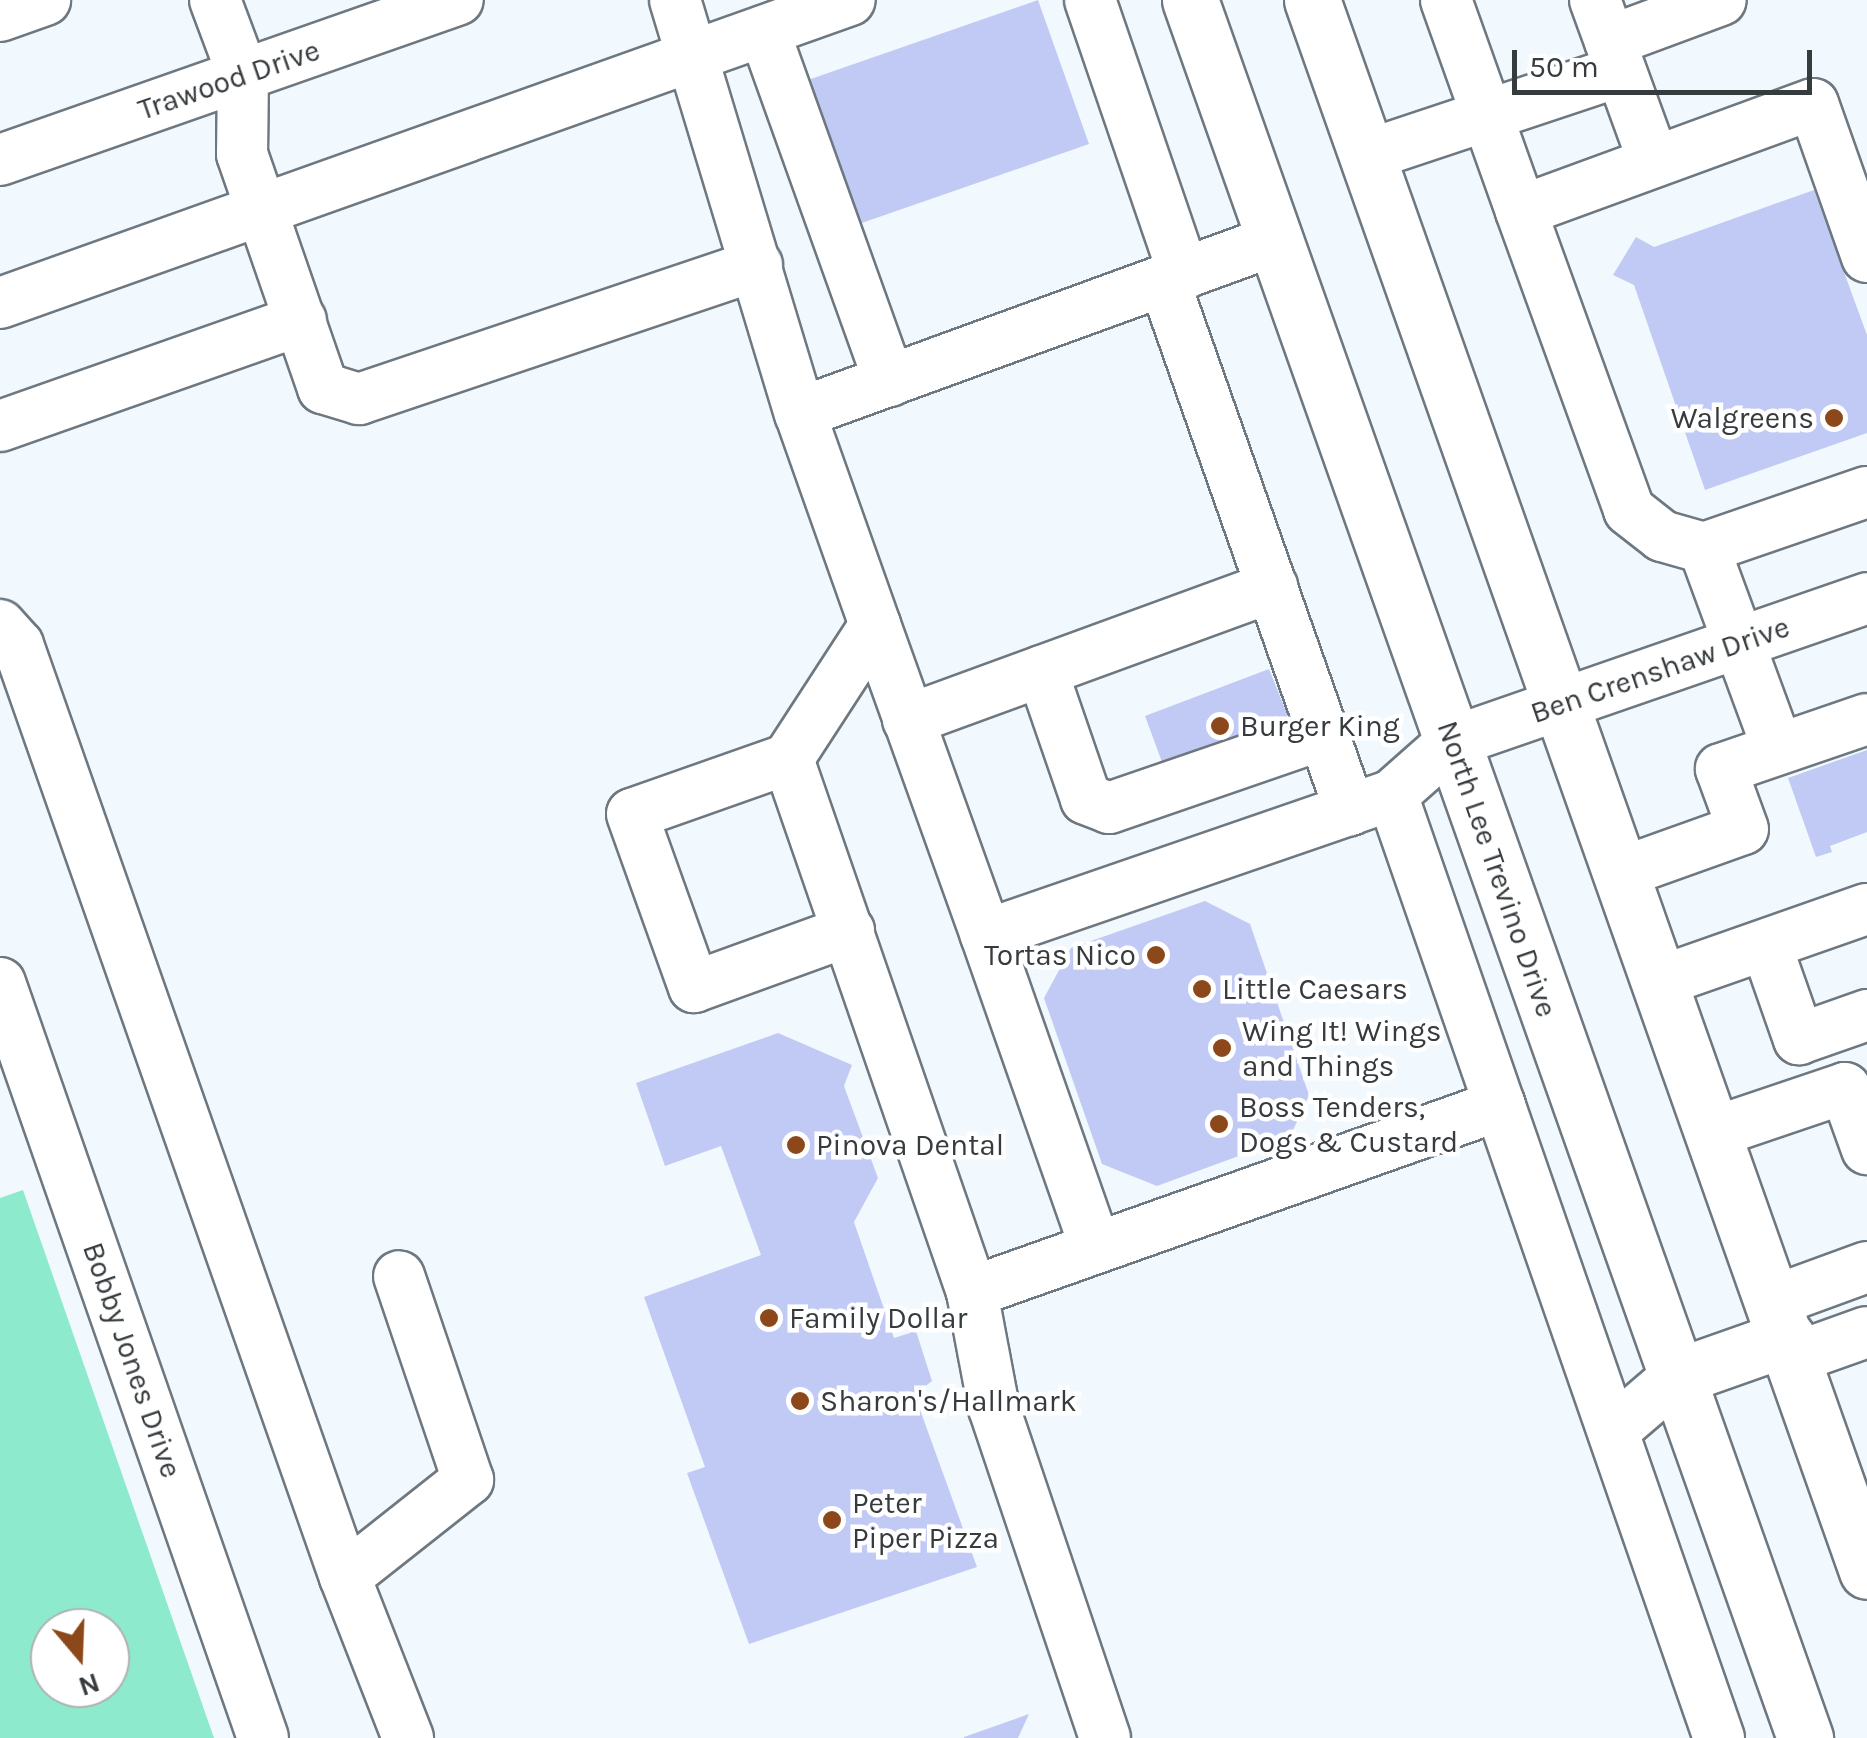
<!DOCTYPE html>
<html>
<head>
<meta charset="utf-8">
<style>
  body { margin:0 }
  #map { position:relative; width:1867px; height:1738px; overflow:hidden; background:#f2f9fe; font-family:Karla,sans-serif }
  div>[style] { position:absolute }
  .water>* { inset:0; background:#8deacd }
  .building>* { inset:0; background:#c0caf4 }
  .roads { filter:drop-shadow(2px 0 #6e7880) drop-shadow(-2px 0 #6e7880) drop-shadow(0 2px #6e7880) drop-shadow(0 -2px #6e7880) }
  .minor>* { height:50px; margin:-25px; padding:0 25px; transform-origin:25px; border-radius:25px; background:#fff }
  .major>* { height:55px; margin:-27.5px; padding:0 27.5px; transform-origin:27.5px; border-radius:27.5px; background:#fff }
  .dots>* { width:28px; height:28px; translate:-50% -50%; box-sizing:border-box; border:5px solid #fff; border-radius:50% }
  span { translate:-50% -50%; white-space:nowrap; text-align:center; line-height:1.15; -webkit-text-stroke:9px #fff; paint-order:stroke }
  .street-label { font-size:30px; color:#363b3e }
  .poi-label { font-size:30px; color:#363b3e }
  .right { translate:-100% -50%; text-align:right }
  .left { translate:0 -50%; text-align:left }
  .north { position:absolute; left:30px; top:1608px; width:100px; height:100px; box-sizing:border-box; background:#fff; border:2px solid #afb1b2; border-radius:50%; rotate:161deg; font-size:28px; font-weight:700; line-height:40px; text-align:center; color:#363b3e }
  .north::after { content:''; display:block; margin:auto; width:35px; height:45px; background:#8c481a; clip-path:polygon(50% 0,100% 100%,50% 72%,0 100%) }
  .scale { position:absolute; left:1512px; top:50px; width:300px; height:45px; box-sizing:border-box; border:5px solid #363b3e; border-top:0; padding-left:12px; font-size:30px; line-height:35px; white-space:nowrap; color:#363b3e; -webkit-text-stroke:8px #fff; paint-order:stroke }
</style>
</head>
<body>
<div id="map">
  <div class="water">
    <i style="clip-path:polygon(evenodd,23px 1190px,214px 1738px,0 1738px,0 1198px,23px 1190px,50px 1628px,110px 1628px,110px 1688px,50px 1688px,50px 1628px)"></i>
  </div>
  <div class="building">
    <i style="clip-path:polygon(1038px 0,1089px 144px,856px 225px,805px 81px)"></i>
    <i style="clip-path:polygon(1814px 190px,1867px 335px,1867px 433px,1705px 490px,1634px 285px,1613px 275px,1636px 237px,1654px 247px)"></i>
    <i style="clip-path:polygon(1269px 669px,1296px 736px,1169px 781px,1145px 716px)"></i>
    <i style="clip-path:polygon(1867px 750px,1867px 832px,1830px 846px,1832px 852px,1816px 857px,1788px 778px)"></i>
    <i style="clip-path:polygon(1205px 901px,1250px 924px,1309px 1095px,1290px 1137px,1157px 1186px,1102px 1164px,1044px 998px,1071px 948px)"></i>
    <i style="clip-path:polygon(778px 1033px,852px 1065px,844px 1086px,878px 1178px,854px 1222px,894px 1338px,916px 1331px,932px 1381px,915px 1394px,850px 1418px,915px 1396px,977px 1567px,749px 1644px,687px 1473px,705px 1467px,644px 1297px,761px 1255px,721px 1146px,665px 1166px,636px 1083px)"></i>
    <i style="clip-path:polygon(1029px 1714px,1018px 1738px,964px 1738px,964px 1737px)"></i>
  </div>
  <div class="roads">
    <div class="minor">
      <i style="left:215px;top:0;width:80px;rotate:69.5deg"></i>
      <i style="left:243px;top:75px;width:79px;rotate:90.7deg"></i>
      <i style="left:242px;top:154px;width:248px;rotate:70.9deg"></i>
      <i style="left:323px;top:388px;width:38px;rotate:17deg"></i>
      <i style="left:359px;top:399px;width:420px;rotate:-18.6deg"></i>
      <i style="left:675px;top:0;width:432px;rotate:73.2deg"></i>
      <i style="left:800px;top:413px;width:225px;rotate:70.5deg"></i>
      <i style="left:875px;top:625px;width:160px;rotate:123deg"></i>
      <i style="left:788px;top:759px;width:564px;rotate:70.95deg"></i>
      <i style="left:972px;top:1292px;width:118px;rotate:79.3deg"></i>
      <i style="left:994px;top:1408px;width:348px;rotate:71.4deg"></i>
      <i style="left:1090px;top:0;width:290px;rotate:71.1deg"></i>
      <i style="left:1446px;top:0;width:224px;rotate:70.4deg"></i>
      <i style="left:1595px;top:0;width:172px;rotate:70deg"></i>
      <i style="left:0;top:16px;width:48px;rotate:-19.6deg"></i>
      <i style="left:764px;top:31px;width:372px;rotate:70.3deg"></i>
      <i style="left:1610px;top:41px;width:118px;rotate:-20.3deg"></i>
      <i style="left:1368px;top:155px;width:266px;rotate:-18.4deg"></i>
      <i style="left:0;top:160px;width:485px;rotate:-19.3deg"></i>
      <i style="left:1867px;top:257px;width:162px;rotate:-109.4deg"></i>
      <i style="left:1813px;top:104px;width:311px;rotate:159.9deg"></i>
      <i style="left:1521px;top:211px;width:318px;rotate:70.1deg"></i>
      <i style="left:1629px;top:510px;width:42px;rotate:38.2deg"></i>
      <i style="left:1662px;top:536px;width:44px;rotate:15.9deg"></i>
      <i style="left:1704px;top:548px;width:172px;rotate:-19deg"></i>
      <i style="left:1164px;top:281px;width:561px;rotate:70.63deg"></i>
      <i style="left:0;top:303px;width:902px;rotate:-19.62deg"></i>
      <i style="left:800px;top:413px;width:506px;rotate:-20.01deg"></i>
      <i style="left:0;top:426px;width:319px;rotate:-19.4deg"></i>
      <i style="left:1704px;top:548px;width:214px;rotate:69.8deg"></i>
      <i style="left:0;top:625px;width:27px;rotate:48deg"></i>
      <i style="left:18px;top:645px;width:988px;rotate:70.67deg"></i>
      <i style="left:345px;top:1577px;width:157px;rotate:-38.3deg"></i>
      <i style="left:468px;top:1480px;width:215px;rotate:-108.7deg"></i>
      <i style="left:875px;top:625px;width:329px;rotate:70.3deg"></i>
      <i style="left:986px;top:935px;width:429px;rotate:-19deg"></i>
      <i style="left:1042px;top:671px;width:135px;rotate:71deg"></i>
      <i style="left:1086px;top:799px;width:25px;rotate:21deg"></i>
      <i style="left:1109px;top:808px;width:227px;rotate:-19deg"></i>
      <i style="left:908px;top:720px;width:388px;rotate:-20.1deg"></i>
      <i style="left:788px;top:759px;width:165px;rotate:160.6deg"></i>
      <i style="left:632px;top:814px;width:184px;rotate:70.3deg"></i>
      <i style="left:694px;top:987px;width:165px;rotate:-19.9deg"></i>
      <i style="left:1623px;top:872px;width:127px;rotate:-19.7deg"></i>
      <i style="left:1743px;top:829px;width:64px;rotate:-110.1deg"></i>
      <i style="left:1721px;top:769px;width:154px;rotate:-18.9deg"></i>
      <i style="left:986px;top:935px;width:330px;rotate:70.7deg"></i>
      <i style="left:1766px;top:945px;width:100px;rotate:70.7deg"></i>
      <i style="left:1799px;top:1039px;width:72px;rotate:-19.4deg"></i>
      <i style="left:1661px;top:981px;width:218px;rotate:-19.3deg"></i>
      <i style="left:0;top:983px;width:799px;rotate:70.79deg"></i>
      <i style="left:1715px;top:1132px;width:137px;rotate:-18.7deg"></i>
      <i style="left:1845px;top:1088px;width:65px;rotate:70.2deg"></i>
      <i style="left:972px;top:1292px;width:560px;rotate:-19.5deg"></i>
      <i style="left:1774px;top:1301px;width:99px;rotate:-20.1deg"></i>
      <i style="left:1794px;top:1358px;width:77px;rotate:-19.6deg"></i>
      <i style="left:1613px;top:1431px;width:83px;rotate:-40.6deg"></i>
      <i style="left:345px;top:1577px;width:173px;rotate:68.6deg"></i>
      <i style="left:1719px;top:1738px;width:998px;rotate:-109.12deg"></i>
      <i style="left:1392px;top:795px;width:80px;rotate:-41.5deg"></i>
      <i style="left:1452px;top:742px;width:439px;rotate:-19.1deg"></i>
    </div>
    <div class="major">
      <i style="left:1190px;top:0;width:1844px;rotate:70.51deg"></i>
      <i style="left:1312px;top:0;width:1666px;rotate:70.54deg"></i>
      <i style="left:1676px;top:1377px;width:118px;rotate:-19.4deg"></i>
    </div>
  </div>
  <div class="dots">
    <i style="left:1834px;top:418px;background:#8c481a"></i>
    <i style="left:1220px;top:726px;background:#8c481a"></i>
    <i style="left:1156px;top:955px;background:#8c481a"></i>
    <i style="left:1202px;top:989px;background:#8c481a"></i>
    <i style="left:1222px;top:1048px;background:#8c481a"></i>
    <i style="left:1219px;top:1124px;background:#8c481a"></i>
    <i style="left:796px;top:1145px;background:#8c481a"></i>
    <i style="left:769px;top:1318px;background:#8c481a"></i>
    <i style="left:800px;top:1401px;background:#8c481a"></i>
    <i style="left:832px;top:1520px;background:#8c481a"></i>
  </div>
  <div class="street-label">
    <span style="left:229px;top:80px;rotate:-19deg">Trawood Drive</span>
    <span style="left:1660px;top:670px;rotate:-19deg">Ben Crenshaw Drive</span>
    <span style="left:1497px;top:869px;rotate:71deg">North Lee Trevino Drive</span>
    <span style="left:132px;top:1360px;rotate:71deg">Bobby Jones Drive</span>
  </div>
  <div class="poi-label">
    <span class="right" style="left:1814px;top:418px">Walgreens</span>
    <span class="left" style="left:1240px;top:726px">Burger King</span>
    <span class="right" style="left:1136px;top:955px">Tortas Nico</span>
    <span class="left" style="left:1222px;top:989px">Little Caesars</span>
    <span class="left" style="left:1242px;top:1048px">Wing It! Wings<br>and Things</span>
    <span class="left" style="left:1239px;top:1124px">Boss Tenders,<br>Dogs &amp; Custard</span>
    <span class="left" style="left:816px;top:1145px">Pinova Dental</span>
    <span class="left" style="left:789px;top:1318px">Family Dollar</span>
    <span class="left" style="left:820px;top:1401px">Sharon's/Hallmark</span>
    <span class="left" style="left:852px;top:1520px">Peter<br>Piper Pizza</span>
  </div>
  <div class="north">N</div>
  <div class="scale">50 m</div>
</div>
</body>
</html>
